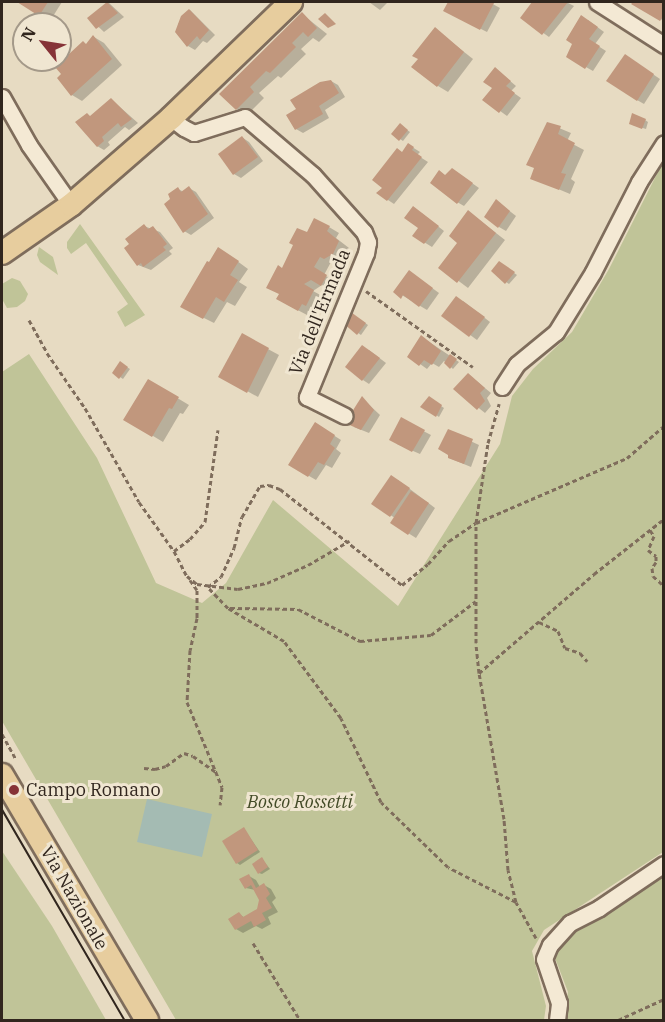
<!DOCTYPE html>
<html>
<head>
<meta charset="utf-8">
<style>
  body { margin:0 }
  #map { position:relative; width:665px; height:1022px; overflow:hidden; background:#e7dbc2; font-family:"IBM Plex Serif",serif }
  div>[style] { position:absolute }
  .green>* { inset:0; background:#c0c498 }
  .water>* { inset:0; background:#a4bbb3 }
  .shadow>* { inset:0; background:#0003 }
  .building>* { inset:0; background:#c1977d }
  .path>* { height:3px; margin-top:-1.5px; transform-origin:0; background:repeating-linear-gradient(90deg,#7f6d5c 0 4.5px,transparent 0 7.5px) }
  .roads { filter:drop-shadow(2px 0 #7f6d5c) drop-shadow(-2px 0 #7f6d5c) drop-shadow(0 2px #7f6d5c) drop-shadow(0 -2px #7f6d5c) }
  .minor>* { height:15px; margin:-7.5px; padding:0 7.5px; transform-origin:7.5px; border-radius:7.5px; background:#f4e9d4 }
  .primary>* { height:22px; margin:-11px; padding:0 11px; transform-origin:11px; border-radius:11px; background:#e7cd9e }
  .tram>* { height:1.5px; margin:-0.75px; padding:0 0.75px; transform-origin:0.75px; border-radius:0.75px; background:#31261e }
  .dots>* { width:16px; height:16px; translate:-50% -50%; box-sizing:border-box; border:3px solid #f0e6d1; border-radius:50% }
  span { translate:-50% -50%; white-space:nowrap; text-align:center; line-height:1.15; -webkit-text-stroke:6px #f0e6d1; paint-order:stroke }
  .street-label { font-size:18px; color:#31261e }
  .poi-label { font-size:18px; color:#31261e }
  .left { translate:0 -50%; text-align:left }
  .park-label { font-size:18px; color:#434b27; font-style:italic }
  .frame { position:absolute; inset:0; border:3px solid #31261e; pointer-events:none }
  .north { position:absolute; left:12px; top:12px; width:60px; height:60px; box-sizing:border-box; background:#f0e6d1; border:2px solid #a49989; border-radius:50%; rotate:300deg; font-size:16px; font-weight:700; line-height:24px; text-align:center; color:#31261e }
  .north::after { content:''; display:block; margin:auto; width:21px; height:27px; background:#863337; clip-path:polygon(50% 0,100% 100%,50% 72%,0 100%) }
</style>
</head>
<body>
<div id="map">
  <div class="green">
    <i style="clip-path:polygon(663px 162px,663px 852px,544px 930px,532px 951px,546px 1006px,544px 1020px,176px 1020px,2px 721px,2px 372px,29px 354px,97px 458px,156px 583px,202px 603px,226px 583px,273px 500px,398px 606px,500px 444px,512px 396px,533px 369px,572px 332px,609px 269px)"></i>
    <i style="clip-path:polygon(80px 224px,145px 315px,125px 327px,117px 312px,128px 304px,86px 243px,71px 254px,67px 248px,67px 242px)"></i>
    <i style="clip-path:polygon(39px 247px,53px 257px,58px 275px,40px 262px,37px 255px)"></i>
    <i style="clip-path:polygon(12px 278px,20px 281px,28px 294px,25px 301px,17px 307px,7px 308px,2px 299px,2px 284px)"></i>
    <i style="clip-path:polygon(2px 851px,52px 926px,106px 1020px,2px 1020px)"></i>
    <i style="clip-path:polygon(663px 871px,663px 1020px,564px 1020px,568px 992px,555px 958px,566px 939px)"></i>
  </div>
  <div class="water">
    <i style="clip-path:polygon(147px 799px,212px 814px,202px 857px,137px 842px)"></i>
  </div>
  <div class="shadow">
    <i style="clip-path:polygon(22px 2px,62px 2px,50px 21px)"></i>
    <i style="clip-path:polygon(108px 2px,124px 17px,104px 32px,89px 18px)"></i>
    <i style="clip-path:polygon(369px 2px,388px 2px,380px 10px)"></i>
    <i style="clip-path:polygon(451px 2px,489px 2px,500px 8px,487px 32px,445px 11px)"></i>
    <i style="clip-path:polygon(535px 2px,566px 2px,574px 6px,549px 37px,522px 18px)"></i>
    <i style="clip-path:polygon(634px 2px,664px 2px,664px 21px,633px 4px)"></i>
    <i style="clip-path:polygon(190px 10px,215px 35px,207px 43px,203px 41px,195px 50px,188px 46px,178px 24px)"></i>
    <i style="clip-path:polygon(302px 14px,327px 34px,319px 42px,313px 38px,301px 49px,306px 54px,281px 78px,278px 76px,259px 93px,264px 98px,247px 115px,237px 109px,221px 94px)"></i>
    <i style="clip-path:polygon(588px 20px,604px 32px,595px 44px,606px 51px,593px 71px,568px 57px)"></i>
    <i style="clip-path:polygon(435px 29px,473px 59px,448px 92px,438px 86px)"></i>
    <i style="clip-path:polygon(94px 37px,104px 43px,122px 65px,82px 101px,72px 95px,63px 74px)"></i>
    <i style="clip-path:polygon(632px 60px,660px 79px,644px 104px,637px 100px)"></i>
    <i style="clip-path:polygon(496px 69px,516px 86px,511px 91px,521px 98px,507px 116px,485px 100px,494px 87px)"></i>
    <i style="clip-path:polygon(331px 81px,338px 85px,345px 97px,325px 110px,329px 118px,303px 133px,296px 129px,298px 109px)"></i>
    <i style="clip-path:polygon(112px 100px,138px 123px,129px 130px,125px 127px,108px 142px,110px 145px,104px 150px,97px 146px,91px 117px)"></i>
    <i style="clip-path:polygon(645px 120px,648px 122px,646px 129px,633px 125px)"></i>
    <i style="clip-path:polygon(547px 123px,571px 133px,567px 141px,584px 150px,571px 179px,575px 182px,570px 194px,532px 178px)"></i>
    <i style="clip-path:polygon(400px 125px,410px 132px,403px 141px,400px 139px)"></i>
    <i style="clip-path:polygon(243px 138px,249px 142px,263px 161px,241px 178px,234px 174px)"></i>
    <i style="clip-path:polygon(409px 145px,420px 152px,417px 155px,428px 162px,394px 204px,388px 200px,384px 188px)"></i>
    <i style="clip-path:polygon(440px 172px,446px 176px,459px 174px,479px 188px,464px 206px,457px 202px)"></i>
    <i style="clip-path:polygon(189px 188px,196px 192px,214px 218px,191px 235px,184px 231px,178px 189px,184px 192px)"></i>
    <i style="clip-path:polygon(497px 201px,516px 216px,506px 231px,499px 227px)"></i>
    <i style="clip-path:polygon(420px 212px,444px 231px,432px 247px,414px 236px,420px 227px)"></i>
    <i style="clip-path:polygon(469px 212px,505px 240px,468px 288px,440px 267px,459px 243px)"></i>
    <i style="clip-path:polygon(144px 226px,160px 232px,173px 248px,169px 251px,172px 254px,151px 270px,138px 265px)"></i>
    <i style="clip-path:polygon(329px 227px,339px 233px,336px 238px,349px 248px,343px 259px,335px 264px,331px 262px,324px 275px,337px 282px,332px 291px,322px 285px,313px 291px,324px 297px,317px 311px,313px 309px,309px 316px,288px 305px,280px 294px,282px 270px,307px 235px)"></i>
    <i style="clip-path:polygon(229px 255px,248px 269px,239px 282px,247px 287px,235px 306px,227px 302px,214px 323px,192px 312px)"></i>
    <i style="clip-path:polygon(500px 263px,517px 275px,509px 284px,506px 282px)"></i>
    <i style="clip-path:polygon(410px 272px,439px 293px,427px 310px,395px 291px)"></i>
    <i style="clip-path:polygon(463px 301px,490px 322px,477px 340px,443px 315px)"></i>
    <i style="clip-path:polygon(349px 312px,368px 325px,361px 335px,358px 333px)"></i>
    <i style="clip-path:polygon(242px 335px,279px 355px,258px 397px,220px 376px)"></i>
    <i style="clip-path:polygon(428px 341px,459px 362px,453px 369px,444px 361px,439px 367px,432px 363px,427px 369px,409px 356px)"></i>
    <i style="clip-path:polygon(369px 350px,386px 363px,369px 384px,363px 380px)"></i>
    <i style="clip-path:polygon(120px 363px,130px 369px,123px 379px,114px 373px)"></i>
    <i style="clip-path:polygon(468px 374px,491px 393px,487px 398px,491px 406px,485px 413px,455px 389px)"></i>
    <i style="clip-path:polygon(149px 381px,189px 405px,183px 414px,180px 413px,163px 442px,125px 419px)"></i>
    <i style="clip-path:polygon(362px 398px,380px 415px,369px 433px,354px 427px)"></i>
    <i style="clip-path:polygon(429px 398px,444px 408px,439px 417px,423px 406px)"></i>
    <i style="clip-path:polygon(402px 420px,431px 435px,420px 454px,397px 444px)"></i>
    <i style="clip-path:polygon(316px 424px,341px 440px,336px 449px,341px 453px,332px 468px,326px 465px,316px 480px,290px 465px)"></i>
    <i style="clip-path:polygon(449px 431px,479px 445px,471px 467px,449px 458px)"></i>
    <i style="clip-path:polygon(398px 480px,435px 508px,416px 538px,392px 523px,395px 518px,373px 504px)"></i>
    <i style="clip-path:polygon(244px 829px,260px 852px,240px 865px,237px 863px)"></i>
    <i style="clip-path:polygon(262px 859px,270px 869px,262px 874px,259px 873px)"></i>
    <i style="clip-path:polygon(249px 876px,256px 880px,260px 887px,264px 885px,271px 889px,276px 898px,272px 902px,278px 912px,268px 917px,271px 924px,262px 929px,256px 926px,243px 933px,236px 929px,239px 914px,245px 918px,258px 910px,260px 899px,255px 890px,246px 888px)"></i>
  </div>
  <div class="building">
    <i style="clip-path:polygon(17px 2px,48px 2px,39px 16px)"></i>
    <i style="clip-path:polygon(107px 2px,118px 13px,96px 29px,87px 18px)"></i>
    <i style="clip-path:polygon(448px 2px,490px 2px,494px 3px,480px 30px,443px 11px)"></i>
    <i style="clip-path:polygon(532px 2px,568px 2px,542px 35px,520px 18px)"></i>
    <i style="clip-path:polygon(633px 2px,664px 2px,664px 15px,660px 21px,631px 4px)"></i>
    <i style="clip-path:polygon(189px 9px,209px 30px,200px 40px,197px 36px,187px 47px,175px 32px,181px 16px)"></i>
    <i style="clip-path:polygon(302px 12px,317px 28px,308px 37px,303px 32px,292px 43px,296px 47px,270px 73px,266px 71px,250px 87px,254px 92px,236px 110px,219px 94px)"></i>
    <i style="clip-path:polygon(325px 13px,336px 24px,328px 28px,318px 19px)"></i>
    <i style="clip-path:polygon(581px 15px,598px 27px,589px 39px,600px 46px,585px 69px,566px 57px,572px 44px,566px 40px)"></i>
    <i style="clip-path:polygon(435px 27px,464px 52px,437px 87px,411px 67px,418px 59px,412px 56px)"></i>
    <i style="clip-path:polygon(93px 35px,112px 59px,71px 96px,57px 78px,61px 74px,55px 67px,83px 41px,86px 44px)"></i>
    <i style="clip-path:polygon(625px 54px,654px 74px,637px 101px,606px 81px)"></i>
    <i style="clip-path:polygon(495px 67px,511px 81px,506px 86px,515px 93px,499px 113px,482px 100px,492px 88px,483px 82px)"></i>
    <i style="clip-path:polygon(331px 80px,339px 93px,319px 106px,323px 114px,295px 130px,286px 115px,296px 109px,290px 100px,320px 82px)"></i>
    <i style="clip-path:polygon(111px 98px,132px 119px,121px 127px,118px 123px,102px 137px,104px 141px,97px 147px,75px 122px,87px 113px,90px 116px)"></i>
    <i style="clip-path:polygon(632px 113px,646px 119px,642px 129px,629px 124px)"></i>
    <i style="clip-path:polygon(547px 122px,561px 126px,558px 134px,575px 143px,561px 173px,566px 174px,559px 190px,530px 179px,534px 168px,526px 165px)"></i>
    <i style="clip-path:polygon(400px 123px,408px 130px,399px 141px,391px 134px)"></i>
    <i style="clip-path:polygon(242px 136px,258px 157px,233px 175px,218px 154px)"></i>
    <i style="clip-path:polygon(408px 143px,414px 147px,412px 150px,422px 157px,387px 201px,376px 193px,382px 188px,372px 180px,397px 148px,402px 152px)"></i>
    <i style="clip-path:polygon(452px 168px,473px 183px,457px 204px,430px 183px,439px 170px,445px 175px)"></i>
    <i style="clip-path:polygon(189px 186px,208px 214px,183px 233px,164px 204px,170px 199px,168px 194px,178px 187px,181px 192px)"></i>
    <i style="clip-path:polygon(496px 199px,510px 211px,498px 228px,484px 217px)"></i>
    <i style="clip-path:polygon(413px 206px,439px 226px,424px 244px,412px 236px,418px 228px,404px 218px)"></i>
    <i style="clip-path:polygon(468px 210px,496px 233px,457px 283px,438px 268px,457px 243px,449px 236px)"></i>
    <i style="clip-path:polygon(314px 218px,330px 226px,327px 231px,339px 241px,333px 254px,324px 259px,320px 257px,314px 267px,327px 275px,321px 286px,311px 280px,304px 284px,314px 290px,306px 306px,302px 304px,298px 311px,276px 299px,279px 294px,266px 288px,278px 265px,282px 268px,293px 245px,289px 243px,297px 228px,307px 232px)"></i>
    <i style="clip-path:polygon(144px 224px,148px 229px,153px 226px,167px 244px,163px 247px,166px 250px,143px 267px,141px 263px,137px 266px,124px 248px,129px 244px,125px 239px)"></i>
    <i style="clip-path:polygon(218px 247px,239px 261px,230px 275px,238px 280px,224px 302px,216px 297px,203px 319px,180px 307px,207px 261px,209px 262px)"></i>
    <i style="clip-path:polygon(499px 261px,515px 272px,505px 284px,491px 271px)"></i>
    <i style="clip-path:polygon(409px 270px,433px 288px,419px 307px,403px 295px,401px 299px,393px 292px)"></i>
    <i style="clip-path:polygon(456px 296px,485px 317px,469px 337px,441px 316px)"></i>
    <i style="clip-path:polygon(348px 310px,366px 323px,357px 335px,343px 323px)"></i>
    <i style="clip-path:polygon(242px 333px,269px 348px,247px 393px,218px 377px)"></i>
    <i style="clip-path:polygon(421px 335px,441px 351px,432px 365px,424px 360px,419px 366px,407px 357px)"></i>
    <i style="clip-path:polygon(362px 345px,380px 358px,362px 381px,345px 367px)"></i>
    <i style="clip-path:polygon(450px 354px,457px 359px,450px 369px,444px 363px)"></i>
    <i style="clip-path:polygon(120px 361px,128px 367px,119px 379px,112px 373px)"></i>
    <i style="clip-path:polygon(468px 373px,485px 388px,480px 393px,485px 401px,477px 410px,453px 389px)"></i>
    <i style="clip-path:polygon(148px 379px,179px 397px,172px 409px,169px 408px,152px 437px,123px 420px)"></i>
    <i style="clip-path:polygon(362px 396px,374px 410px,361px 430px,345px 423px)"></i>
    <i style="clip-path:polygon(429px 396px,442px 405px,436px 417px,420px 407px)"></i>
    <i style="clip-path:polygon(401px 417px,425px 430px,412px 452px,389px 440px)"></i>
    <i style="clip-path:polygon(315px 422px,335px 435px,330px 444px,335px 448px,324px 465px,318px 462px,308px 477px,288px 465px)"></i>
    <i style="clip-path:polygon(448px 429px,473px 439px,464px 464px,448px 458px,448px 455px,438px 449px)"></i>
    <i style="clip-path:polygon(391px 475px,410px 488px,390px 517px,371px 504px)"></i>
    <i style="clip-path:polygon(411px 491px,429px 503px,408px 535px,390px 523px)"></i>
    <i style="clip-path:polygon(244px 827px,258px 850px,236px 864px,222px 841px)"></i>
    <i style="clip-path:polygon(262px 857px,268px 867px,258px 874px,252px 864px)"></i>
    <i style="clip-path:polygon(249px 874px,256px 888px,264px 883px,270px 894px,266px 898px,272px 908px,262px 913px,266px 920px,254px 927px,251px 921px,235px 930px,228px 919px,239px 912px,243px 917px,257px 909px,259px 900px,251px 885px,245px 889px,239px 879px)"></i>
  </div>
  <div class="path">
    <i style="left:366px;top:291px;width:131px;rotate:35.4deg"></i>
    <i style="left:29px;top:320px;width:38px;rotate:61deg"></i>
    <i style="left:47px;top:353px;width:67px;rotate:55.4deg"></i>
    <i style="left:85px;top:408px;width:108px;rotate:60.1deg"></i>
    <i style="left:139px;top:502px;width:60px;rotate:54.5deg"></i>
    <i style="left:174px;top:551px;width:28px;rotate:63deg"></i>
    <i style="left:187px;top:576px;width:13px;rotate:39deg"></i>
    <i style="left:197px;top:584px;width:41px;rotate:7deg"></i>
    <i style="left:238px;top:589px;width:30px;rotate:-12deg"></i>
    <i style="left:267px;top:583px;width:45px;rotate:-23.7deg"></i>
    <i style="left:308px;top:565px;width:48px;rotate:-30.3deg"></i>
    <i style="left:650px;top:530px;width:7px;rotate:56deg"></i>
    <i style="left:654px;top:536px;width:15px;rotate:113deg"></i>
    <i style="left:648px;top:550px;width:10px;rotate:37deg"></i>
    <i style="left:656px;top:556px;width:6px;rotate:90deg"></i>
    <i style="left:656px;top:562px;width:7px;rotate:124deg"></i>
    <i style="left:652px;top:568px;width:8px;rotate:83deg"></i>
    <i style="left:653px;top:576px;width:15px;rotate:42deg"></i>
    <i style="left:174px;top:551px;width:20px;rotate:-37deg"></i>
    <i style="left:190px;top:539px;width:23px;rotate:-49deg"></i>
    <i style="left:205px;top:522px;width:93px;rotate:-82deg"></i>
    <i style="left:190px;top:580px;width:12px;rotate:55deg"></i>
    <i style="left:197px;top:590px;width:28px;rotate:90deg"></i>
    <i style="left:197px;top:618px;width:33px;rotate:102deg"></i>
    <i style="left:190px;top:650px;width:52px;rotate:93.3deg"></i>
    <i style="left:187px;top:702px;width:92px;rotate:67.6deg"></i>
    <i style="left:222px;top:787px;width:18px;rotate:96deg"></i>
    <i style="left:230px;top:608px;width:68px;rotate:0.8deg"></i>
    <i style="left:298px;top:609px;width:70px;rotate:27.3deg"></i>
    <i style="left:360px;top:641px;width:71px;rotate:-4.8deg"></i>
    <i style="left:431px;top:635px;width:56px;rotate:-37.1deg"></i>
    <i style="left:539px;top:622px;width:21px;rotate:25deg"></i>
    <i style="left:558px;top:631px;width:18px;rotate:68deg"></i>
    <i style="left:565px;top:648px;width:16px;rotate:18deg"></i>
    <i style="left:580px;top:653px;width:11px;rotate:49deg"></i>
    <i style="left:479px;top:673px;width:30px;rotate:-96deg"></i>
    <i style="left:476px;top:643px;width:120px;rotate:-90deg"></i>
    <i style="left:476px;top:523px;width:81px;rotate:-81.5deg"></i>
    <i style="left:488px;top:443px;width:41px;rotate:-74.2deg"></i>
    <i style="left:2px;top:734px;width:29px;rotate:61deg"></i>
    <i style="left:144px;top:768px;width:11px;rotate:5deg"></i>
    <i style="left:155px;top:769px;width:11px;rotate:-15deg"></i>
    <i style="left:166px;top:766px;width:22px;rotate:-36deg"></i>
    <i style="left:184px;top:753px;width:9px;rotate:18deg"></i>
    <i style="left:193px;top:756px;width:28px;rotate:35deg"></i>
    <i style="left:516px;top:902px;width:76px;rotate:-152.8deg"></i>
    <i style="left:448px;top:867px;width:93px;rotate:-135.9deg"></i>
    <i style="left:381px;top:802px;width:93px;rotate:-115.5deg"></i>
    <i style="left:341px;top:718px;width:96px;rotate:-126.5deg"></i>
    <i style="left:284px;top:641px;width:65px;rotate:-149.5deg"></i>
    <i style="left:228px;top:608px;width:29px;rotate:-134deg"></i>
    <i style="left:208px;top:587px;width:16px;rotate:-38deg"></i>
    <i style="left:221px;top:577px;width:32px;rotate:-66deg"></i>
    <i style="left:234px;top:548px;width:32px;rotate:-76deg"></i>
    <i style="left:242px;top:517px;width:36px;rotate:-60deg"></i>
    <i style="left:260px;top:486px;width:9px;rotate:-6deg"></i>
    <i style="left:269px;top:485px;width:12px;rotate:20deg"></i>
    <i style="left:280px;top:489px;width:155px;rotate:38.2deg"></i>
    <i style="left:402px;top:585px;width:33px;rotate:-39deg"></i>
    <i style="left:428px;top:564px;width:31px;rotate:-48deg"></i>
    <i style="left:449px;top:541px;width:32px;rotate:-34deg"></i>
    <i style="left:476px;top:523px;width:164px;rotate:-23.3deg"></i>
    <i style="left:627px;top:458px;width:49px;rotate:-40.9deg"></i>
    <i style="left:536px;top:938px;width:41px;rotate:-119.1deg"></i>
    <i style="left:516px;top:902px;width:33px;rotate:-104deg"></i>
    <i style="left:508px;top:870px;width:51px;rotate:-94.5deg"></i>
    <i style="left:504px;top:819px;width:148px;rotate:-99.7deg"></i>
    <i style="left:479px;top:673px;width:152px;rotate:-40.7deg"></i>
    <i style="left:594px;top:574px;width:89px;rotate:-38.2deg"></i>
    <i style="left:253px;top:943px;width:90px;rotate:58.6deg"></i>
    <i style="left:618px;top:1020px;width:51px;rotate:-24.5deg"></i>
  </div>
  <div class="roads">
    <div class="minor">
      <i style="left:597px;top:2px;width:80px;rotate:32.7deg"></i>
      <i style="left:2px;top:97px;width:55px;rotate:60.6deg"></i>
      <i style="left:29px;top:145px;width:73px;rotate:55deg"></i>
      <i style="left:171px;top:118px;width:16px;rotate:38deg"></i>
      <i style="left:184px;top:128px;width:11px;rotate:27deg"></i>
      <i style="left:194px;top:133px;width:53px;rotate:-17.4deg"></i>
      <i style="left:245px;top:117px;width:89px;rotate:40.5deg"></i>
      <i style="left:313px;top:175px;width:76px;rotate:48.2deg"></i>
      <i style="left:364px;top:232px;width:11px;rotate:68deg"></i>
      <i style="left:368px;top:242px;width:11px;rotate:100deg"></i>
      <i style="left:366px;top:253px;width:156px;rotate:112.3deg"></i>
      <i style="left:307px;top:397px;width:42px;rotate:26.6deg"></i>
      <i style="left:502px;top:387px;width:27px;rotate:-57deg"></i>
      <i style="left:517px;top:364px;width:50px;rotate:-39.4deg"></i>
      <i style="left:556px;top:332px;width:70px;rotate:-58.3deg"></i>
      <i style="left:593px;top:272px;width:101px;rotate:-62.9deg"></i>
      <i style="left:639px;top:182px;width:46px;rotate:-57.3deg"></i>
      <i style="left:557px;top:1020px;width:17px;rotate:-83deg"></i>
      <i style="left:559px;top:1003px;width:46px;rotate:-108.8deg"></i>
      <i style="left:544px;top:959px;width:15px;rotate:-67deg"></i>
      <i style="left:550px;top:945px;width:30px;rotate:-48deg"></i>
      <i style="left:570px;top:923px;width:33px;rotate:-27deg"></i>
      <i style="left:599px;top:908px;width:78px;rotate:-34.1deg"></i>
    </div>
    <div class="primary">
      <i style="left:2px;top:253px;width:84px;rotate:-34.8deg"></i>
      <i style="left:71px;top:205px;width:133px;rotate:-41deg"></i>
      <i style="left:171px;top:118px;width:167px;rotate:-44deg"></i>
      <i style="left:2px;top:775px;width:285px;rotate:59.4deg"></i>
    </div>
  </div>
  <div class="tram">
    <i style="left:2px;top:809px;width:244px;rotate:59.8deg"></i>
  </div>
  <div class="dots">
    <i style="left:14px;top:790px;background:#863337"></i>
  </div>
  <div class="street-label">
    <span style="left:320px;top:312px;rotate:-68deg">Via dell'Ermada</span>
    <span style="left:74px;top:898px;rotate:60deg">Via Nazionale</span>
  </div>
  <div class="poi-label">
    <span class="left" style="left:26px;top:790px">Campo Romano</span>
  </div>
  <div class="park-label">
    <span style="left:300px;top:802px">Bosco Rossetti</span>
  </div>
  <div class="frame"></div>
  <div class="north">N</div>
</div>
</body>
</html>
